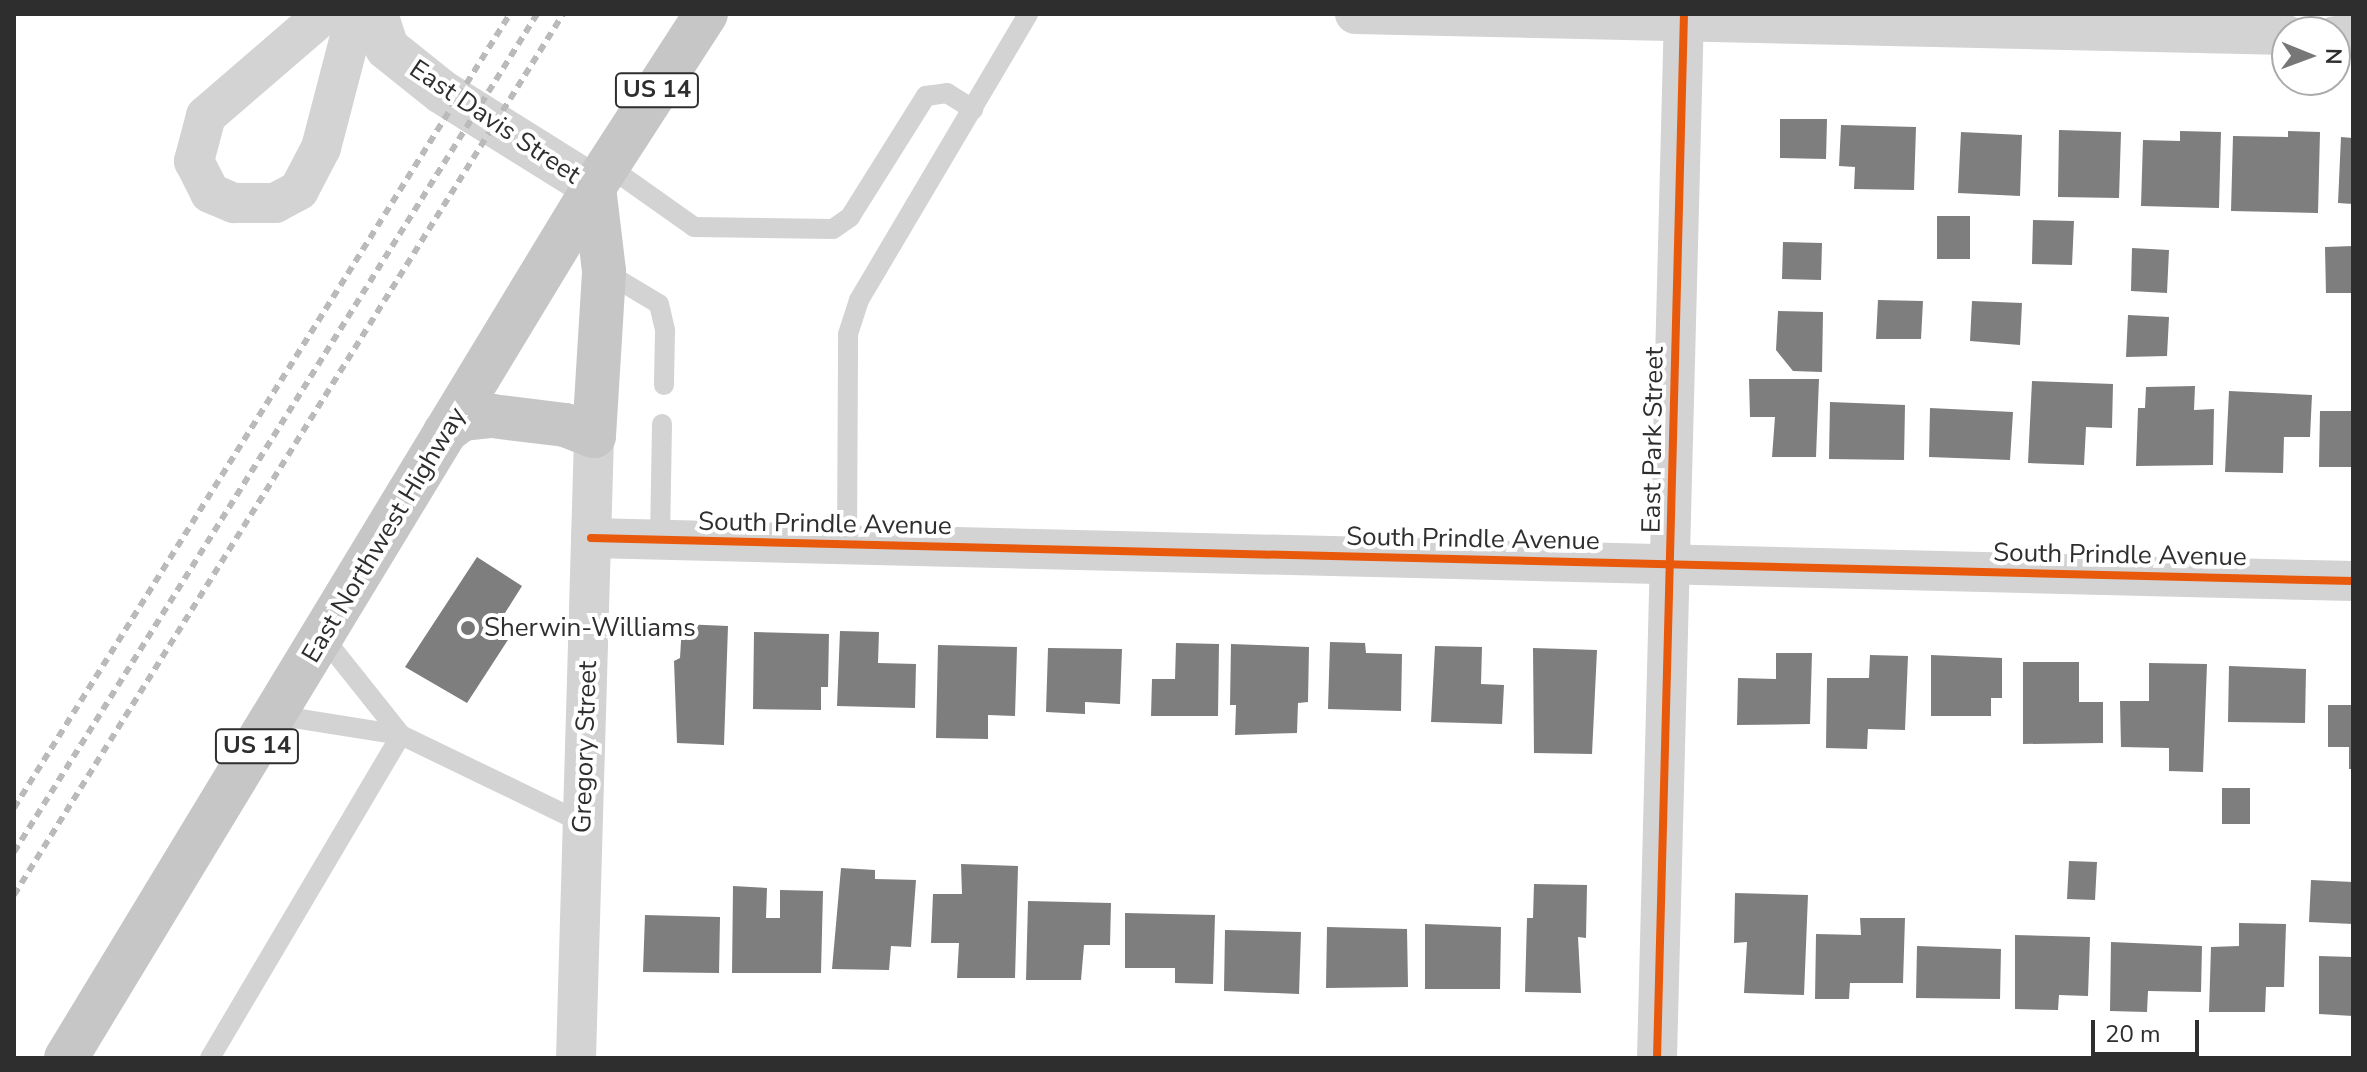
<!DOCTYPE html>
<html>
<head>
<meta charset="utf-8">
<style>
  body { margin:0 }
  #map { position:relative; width:2367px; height:1072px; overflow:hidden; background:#fff; font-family:"Nunito Sans",sans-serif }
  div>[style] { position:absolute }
  .building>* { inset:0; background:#7e7e7e }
  .service>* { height:20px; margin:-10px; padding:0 10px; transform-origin:10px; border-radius:10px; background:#d3d3d3 }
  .minor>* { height:40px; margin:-20px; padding:0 20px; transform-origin:20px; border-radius:20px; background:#d3d3d3 }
  .tertiary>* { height:44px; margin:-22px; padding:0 22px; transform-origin:22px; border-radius:22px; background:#d3d3d3 }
  .primary>* { height:44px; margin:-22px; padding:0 22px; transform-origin:22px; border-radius:22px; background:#c6c6c6 }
  .rail>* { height:6px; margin-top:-3px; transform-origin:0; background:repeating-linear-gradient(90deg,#bababa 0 8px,transparent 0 14px) }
  .cycleway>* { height:8px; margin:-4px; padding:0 4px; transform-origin:4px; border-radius:4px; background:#e8590c }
  .dots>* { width:22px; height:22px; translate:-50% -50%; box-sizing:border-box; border:4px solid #fff; border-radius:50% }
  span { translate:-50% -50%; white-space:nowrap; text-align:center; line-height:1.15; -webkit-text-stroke:8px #fff; paint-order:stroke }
  .shield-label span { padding:2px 6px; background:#fff; border:2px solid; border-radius:6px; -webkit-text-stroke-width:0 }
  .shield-label { font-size:24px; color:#2e2e2e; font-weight:700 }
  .street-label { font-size:26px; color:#2e2e2e }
  .poi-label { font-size:26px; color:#2e2e2e }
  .left { translate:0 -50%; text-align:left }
  .frame { position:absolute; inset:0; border:16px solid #2e2e2e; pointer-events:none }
  .north { position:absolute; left:2271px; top:16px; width:80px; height:80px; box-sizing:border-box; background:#fff; border:2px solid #ababab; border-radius:50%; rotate:91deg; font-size:22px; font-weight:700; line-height:32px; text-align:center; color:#2e2e2e }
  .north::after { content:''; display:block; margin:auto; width:28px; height:36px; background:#777; clip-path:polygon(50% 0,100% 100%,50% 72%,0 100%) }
  .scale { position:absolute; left:2091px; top:1020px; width:108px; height:36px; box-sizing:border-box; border:4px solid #2e2e2e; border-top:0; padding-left:10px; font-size:24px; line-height:28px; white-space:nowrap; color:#2e2e2e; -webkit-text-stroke:6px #fff; paint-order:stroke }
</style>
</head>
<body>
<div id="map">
  <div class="building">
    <i style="clip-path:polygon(1780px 119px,1827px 119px,1826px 159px,1780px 158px)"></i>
    <i style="clip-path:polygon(1841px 125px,1916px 127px,1914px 190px,1854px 189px,1855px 167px,1839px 166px)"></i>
    <i style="clip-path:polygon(2059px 130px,2121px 132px,2119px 198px,2058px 197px)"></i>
    <i style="clip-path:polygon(2180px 131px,2221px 132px,2219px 208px,2141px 206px,2143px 140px,2180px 141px)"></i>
    <i style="clip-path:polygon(2288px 131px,2320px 132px,2318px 213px,2231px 211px,2233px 136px,2288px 137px)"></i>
    <i style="clip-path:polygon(1961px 132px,2022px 135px,2020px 196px,1958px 193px)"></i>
    <i style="clip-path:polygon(2341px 137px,2353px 138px,2353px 204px,2338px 203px)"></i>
    <i style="clip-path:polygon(1937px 216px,1970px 216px,1970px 259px,1937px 259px)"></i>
    <i style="clip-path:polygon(2033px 220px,2074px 221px,2072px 265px,2032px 264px)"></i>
    <i style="clip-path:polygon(1783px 242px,1822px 243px,1821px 280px,1782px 279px)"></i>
    <i style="clip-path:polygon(2353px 246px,2353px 293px,2326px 293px,2325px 247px)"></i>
    <i style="clip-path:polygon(2132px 248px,2169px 250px,2167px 293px,2131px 291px)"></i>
    <i style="clip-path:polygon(1878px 300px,1923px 301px,1921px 339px,1876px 339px)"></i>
    <i style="clip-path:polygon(1972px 301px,2022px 303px,2020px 345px,1970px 341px)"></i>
    <i style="clip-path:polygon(1778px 311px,1823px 312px,1822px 372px,1793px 371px,1776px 350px)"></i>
    <i style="clip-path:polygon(2128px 315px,2169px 317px,2167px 356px,2126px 357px)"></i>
    <i style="clip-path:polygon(1749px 379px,1819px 379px,1816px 457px,1772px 457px,1775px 417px,1750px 417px)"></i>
    <i style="clip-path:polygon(2032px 381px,2113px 384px,2112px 428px,2086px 427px,2084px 465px,2028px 463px)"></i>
    <i style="clip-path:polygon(2195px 386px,2194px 410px,2214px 409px,2213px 465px,2136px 466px,2138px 408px,2145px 408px,2146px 387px)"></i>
    <i style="clip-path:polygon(2229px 391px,2312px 395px,2310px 437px,2284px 437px,2283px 473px,2225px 472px)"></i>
    <i style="clip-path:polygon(1830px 402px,1905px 405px,1904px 460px,1829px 459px)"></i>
    <i style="clip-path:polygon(1930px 408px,2013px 412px,2010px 460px,1929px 457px)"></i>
    <i style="clip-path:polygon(2320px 411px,2353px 411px,2353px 467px,2319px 467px)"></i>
    <i style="clip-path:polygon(477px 557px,522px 586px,498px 624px,513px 632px,467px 703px,405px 667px)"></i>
    <i style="clip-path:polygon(682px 624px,728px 626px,724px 745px,677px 743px,674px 661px,680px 658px)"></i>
    <i style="clip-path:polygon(840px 631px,879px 632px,878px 663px,916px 664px,915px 708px,837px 706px)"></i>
    <i style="clip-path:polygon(754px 632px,829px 634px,828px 687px,821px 687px,821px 710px,753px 709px)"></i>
    <i style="clip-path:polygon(1330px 642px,1365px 643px,1366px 653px,1402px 654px,1401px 711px,1328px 709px)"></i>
    <i style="clip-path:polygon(1176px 643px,1219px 644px,1218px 716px,1151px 716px,1152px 679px,1175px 679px)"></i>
    <i style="clip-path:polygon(1231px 644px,1309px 647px,1308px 702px,1298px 703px,1297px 733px,1235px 735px,1236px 705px,1230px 705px)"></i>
    <i style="clip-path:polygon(938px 645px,1017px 647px,1015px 716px,988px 715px,988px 739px,936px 738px)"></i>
    <i style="clip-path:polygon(1435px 646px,1482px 647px,1481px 684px,1504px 685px,1502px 724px,1431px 722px)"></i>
    <i style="clip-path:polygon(1048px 648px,1122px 649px,1120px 704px,1085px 702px,1085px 714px,1046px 712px)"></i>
    <i style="clip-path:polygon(1533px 648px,1597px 650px,1592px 754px,1534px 753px)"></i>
    <i style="clip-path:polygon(1776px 653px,1812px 653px,1810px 724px,1737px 725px,1738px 678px,1776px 679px)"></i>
    <i style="clip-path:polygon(1870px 655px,1908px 656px,1905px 730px,1868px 729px,1867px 749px,1826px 748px,1827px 678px,1869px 678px)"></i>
    <i style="clip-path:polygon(1931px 655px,2002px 658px,2002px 698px,1991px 698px,1991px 716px,1931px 716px)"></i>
    <i style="clip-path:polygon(2023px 662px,2079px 662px,2079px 702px,2103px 702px,2103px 743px,2023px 744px)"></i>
    <i style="clip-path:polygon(2149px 663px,2207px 664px,2203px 772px,2169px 771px,2169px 748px,2121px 747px,2120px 701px,2149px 701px)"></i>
    <i style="clip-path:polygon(2229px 666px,2306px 669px,2305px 723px,2228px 722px)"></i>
    <i style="clip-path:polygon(2328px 705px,2353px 705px,2353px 769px,2349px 769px,2349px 747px,2328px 747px)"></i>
    <i style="clip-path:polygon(2222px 788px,2250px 788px,2250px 824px,2222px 824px)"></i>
    <i style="clip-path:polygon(2069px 861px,2097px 862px,2095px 900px,2067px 899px)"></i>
    <i style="clip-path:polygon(961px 864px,1018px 866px,1015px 978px,957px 978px,959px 943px,931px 943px,933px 894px,962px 894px)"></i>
    <i style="clip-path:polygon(841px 868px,875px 870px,875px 879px,916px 880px,911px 947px,891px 946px,889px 970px,832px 969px)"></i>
    <i style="clip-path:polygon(2311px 880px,2353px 882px,2353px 924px,2309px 922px)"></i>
    <i style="clip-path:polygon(1534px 884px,1587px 885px,1586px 938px,1578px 937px,1581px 993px,1525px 992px,1527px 918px,1533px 918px)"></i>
    <i style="clip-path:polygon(733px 886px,767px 888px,766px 918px,780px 918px,780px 890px,823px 891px,821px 973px,732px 973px)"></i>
    <i style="clip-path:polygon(1735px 893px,1808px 895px,1804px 995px,1744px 993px,1747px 942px,1734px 943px)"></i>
    <i style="clip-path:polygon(1028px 901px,1111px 903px,1110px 945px,1084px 945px,1081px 980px,1026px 980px)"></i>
    <i style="clip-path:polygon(1125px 913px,1215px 915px,1213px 984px,1175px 983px,1175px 968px,1125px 968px)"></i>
    <i style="clip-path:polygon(645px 915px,720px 917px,719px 973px,643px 972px)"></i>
    <i style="clip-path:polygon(1860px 918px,1905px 918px,1903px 983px,1850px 983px,1849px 999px,1815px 999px,1816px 934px,1861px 935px)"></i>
    <i style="clip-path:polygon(2239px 923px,2286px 924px,2284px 987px,2266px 987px,2265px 1012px,2209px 1012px,2211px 947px,2239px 946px)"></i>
    <i style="clip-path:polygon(1425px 924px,1501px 927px,1500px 989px,1425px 989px)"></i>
    <i style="clip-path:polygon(1327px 927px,1407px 929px,1408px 987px,1326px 988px)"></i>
    <i style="clip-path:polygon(1225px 930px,1301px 932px,1299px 994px,1224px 991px)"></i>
    <i style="clip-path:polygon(2015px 935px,2090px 937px,2088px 996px,2059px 995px,2058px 1010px,2015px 1009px)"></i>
    <i style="clip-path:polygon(2111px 942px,2202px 946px,2201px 992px,2148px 991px,2147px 1012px,2110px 1011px)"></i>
    <i style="clip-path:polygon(1917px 946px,2001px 949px,2000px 999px,1916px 998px)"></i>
    <i style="clip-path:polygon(2319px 956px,2353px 957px,2353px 1016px,2319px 1014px)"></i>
  </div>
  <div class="service">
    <i style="left:608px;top:166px;width:105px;rotate:35.3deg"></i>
    <i style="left:694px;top:227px;width:139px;rotate:0.8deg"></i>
    <i style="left:833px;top:229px;width:21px;rotate:-35deg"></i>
    <i style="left:850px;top:217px;width:143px;rotate:-57.9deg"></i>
    <i style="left:926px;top:96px;width:21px;rotate:-8deg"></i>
    <i style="left:947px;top:93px;width:31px;rotate:32deg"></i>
    <i style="left:604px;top:271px;width:64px;rotate:31deg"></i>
    <i style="left:659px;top:304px;width:28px;rotate:77deg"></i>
    <i style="left:665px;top:331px;width:54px;rotate:91.1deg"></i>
    <i style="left:660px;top:540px;width:116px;rotate:-89deg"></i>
    <i style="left:847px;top:544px;width:210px;rotate:-89.7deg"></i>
    <i style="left:848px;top:334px;width:36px;rotate:-72deg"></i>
    <i style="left:859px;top:300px;width:332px;rotate:-59.4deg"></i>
    <i style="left:323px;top:637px;width:125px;rotate:51.5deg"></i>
    <i style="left:275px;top:715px;width:128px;rotate:9deg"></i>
    <i style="left:401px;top:735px;width:202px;rotate:25.8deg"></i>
    <i style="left:210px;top:1058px;width:375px;rotate:-59.4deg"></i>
  </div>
  <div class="minor">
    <i style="left:324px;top:14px;width:156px;rotate:139.2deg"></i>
    <i style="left:206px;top:116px;width:47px;rotate:104.9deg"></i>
    <i style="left:194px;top:161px;width:36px;rotate:63deg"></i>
    <i style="left:210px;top:193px;width:26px;rotate:23deg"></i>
    <i style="left:234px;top:203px;width:41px"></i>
    <i style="left:275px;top:203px;width:27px;rotate:-28deg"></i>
    <i style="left:299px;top:190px;width:47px;rotate:-62.4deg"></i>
    <i style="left:321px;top:148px;width:138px;rotate:-75.4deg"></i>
    <i style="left:1355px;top:14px;width:932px;rotate:1.29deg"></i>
    <i style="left:2335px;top:36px;width:18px"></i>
    <i style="left:591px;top:538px;width:1763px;rotate:1.4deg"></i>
    <i style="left:576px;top:1058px;width:622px;rotate:-88.34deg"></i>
    <i style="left:1657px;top:1058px;width:1044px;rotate:-88.52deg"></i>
  </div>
  <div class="tertiary">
    <i style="left:376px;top:14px;width:36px;rotate:72deg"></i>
    <i style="left:387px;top:48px;width:70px;rotate:38.7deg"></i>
    <i style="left:442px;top:92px;width:179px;rotate:32deg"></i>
  </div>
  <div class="primary">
    <i style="left:445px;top:432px;width:21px;rotate:-37deg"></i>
    <i style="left:462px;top:419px;width:30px;rotate:-6deg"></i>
    <i style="left:492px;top:416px;width:74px;rotate:7deg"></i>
    <i style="left:565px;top:425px;width:31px;rotate:21deg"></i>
    <i style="left:594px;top:436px;width:165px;rotate:-86.5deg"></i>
    <i style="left:604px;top:271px;width:85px;rotate:-96.8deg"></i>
    <i style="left:66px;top:1058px;width:1019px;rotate:-58.78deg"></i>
    <i style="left:594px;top:187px;width:206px;rotate:-57.1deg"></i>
  </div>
  <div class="rail">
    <i style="left:14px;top:808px;width:936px;rotate:-58.01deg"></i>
    <i style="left:14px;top:852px;width:988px;rotate:-58.03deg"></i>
    <i style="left:14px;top:895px;width:1038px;rotate:-58.07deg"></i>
  </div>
  <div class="cycleway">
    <i style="left:591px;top:538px;width:1763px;rotate:1.4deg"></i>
    <i style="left:1657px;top:1058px;width:1044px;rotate:-88.52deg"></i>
  </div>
  <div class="dots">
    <i style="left:468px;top:628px;background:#777"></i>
  </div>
  <div class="shield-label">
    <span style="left:657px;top:90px">US 14</span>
    <span style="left:257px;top:746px">US 14</span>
  </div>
  <div class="street-label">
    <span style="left:495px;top:122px;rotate:34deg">East Davis Street</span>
    <span style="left:1653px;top:440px;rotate:-89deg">East Park Street</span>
    <span style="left:825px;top:524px;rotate:1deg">South Prindle Avenue</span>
    <span style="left:384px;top:535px;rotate:-59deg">East Northwest Highway</span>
    <span style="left:1473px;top:539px;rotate:1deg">South Prindle Avenue</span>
    <span style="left:2120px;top:555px;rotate:1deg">South Prindle Avenue</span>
    <span style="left:585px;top:747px;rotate:-88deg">Gregory Street</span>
  </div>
  <div class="poi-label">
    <span class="left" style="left:484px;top:628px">Sherwin-Williams</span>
  </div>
  <div class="frame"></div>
  <div class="north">N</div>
  <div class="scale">20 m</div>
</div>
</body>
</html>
